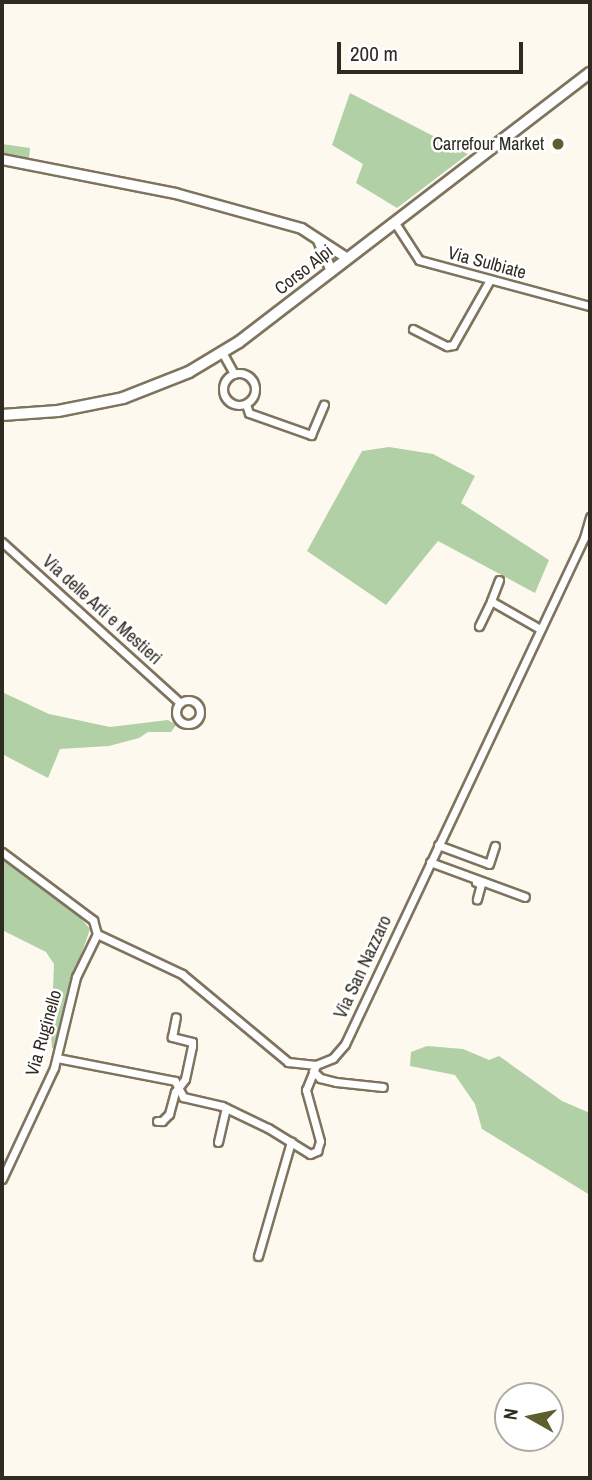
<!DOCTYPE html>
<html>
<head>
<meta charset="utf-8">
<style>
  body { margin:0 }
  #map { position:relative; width:592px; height:1480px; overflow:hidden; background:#fdf9ef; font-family:"Archivo Narrow",sans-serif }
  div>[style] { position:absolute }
  .green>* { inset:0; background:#b1d0a6 }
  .roads { filter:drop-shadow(2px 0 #7e745e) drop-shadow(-2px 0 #7e745e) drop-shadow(0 2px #7e745e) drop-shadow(0 -2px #7e745e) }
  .minor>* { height:7px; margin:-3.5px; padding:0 3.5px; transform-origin:3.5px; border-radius:3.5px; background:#fff }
  .minor>.ring { margin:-3.5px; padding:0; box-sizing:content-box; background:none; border:7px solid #fff; border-radius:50% }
  .tertiary>* { height:9px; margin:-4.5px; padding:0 4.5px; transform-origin:4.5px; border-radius:4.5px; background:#fff }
  .secondary>* { height:10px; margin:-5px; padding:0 5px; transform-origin:5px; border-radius:5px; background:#fff }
  .dots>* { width:19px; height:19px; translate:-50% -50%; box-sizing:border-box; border:4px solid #fff; border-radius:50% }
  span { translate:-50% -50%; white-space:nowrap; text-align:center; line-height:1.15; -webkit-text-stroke:5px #fff; paint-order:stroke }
  .poi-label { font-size:18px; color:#2f2b21 }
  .right { translate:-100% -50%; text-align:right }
  .street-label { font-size:18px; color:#2f2b21 }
  .frame { position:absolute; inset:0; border:4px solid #2f2b21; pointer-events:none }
  .north { position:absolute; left:494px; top:1382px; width:70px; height:70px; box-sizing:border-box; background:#fff; border:2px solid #acaaa6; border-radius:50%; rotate:279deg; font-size:19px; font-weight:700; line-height:28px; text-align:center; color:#2f2b21 }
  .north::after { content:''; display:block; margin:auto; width:24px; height:32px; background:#5d602e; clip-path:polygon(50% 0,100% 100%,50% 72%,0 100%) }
  .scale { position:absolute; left:337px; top:42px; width:186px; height:32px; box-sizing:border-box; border:4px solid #2f2b21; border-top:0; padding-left:9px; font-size:21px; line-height:24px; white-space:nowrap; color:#2f2b21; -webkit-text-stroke:5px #fff; paint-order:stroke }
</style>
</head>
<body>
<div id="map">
  <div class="green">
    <i style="clip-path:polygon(350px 93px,468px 154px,397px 208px,356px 183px,363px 164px,332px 145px)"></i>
    <i style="clip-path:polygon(2px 144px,30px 148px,29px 158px,2px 154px)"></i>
    <i style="clip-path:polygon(389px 447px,433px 454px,475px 476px,461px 503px,549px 560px,535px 593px,438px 541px,386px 605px,307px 551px,362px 451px)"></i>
    <i style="clip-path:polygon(2px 692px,49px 714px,110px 727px,168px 720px,176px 725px,171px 732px,148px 732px,139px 738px,109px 746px,60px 749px,48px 778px,2px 754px)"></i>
    <i style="clip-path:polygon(2px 856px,78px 915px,90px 929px,74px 976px,56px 1049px,52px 1048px,51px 1036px,54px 964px,46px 952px,2px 930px)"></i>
    <i style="clip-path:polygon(427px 1046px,463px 1049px,489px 1060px,499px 1056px,562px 1101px,590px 1113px,590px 1195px,482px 1129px,475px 1104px,455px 1075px,410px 1066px,411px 1052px)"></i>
  </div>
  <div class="roads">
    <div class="minor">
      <i style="left:395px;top:223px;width:44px;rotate:57deg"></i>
      <i style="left:419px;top:260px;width:177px;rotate:15.1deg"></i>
      <i style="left:413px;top:329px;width:38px;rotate:27deg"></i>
      <i style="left:447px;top:346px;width:6px;rotate:-9deg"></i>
      <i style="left:453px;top:345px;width:75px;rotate:-60.4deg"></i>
      <i style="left:222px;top:352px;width:25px;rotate:61deg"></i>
      <i class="ring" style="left:223px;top:373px;width:25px;height:25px"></i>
      <i style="left:246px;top:404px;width:9px;rotate:72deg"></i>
      <i style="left:249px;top:413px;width:66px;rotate:19.5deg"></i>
      <i style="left:311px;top:435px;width:33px;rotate:-67deg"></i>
      <i style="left:2px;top:542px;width:240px;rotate:42.1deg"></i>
      <i style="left:499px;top:580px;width:22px;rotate:111deg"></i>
      <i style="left:491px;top:601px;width:56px;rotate:29.7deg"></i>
      <i style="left:479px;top:626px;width:28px;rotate:-64deg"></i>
      <i class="ring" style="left:176px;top:700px;width:17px;height:17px"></i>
      <i style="left:438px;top:845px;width:54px;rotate:20.4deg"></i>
      <i style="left:489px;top:864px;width:19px;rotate:-72deg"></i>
      <i style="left:2px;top:852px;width:114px;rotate:36.8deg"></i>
      <i style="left:93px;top:920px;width:15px;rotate:74deg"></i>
      <i style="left:430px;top:862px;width:101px;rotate:20.2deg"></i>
      <i style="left:476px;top:882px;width:5px;rotate:22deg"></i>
      <i style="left:481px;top:884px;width:16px;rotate:105deg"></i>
      <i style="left:97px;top:934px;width:94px;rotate:25.2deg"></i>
      <i style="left:182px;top:974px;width:138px;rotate:39.7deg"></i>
      <i style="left:288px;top:1062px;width:28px;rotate:6deg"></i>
      <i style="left:316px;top:1065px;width:18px;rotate:-22deg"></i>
      <i style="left:333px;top:1058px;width:18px;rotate:-49deg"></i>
      <i style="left:345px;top:1044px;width:560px;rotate:-64.72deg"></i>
      <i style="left:584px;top:538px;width:22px;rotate:-74deg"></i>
      <i style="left:57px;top:1058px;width:120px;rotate:11deg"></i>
      <i style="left:175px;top:1081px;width:18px;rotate:63deg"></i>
      <i style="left:183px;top:1097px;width:40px;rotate:13deg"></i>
      <i style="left:222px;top:1106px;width:51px;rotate:25.6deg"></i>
      <i style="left:268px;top:1128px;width:49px;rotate:31.8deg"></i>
      <i style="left:310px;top:1154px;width:8px;rotate:-23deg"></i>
      <i style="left:317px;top:1151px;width:10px;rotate:-73deg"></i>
      <i style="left:320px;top:1141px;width:53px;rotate:-105.4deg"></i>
      <i style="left:306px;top:1090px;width:27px;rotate:-68deg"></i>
      <i style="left:313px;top:1071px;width:10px;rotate:45deg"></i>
      <i style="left:320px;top:1078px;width:16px;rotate:14deg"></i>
      <i style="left:336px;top:1082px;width:47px;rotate:6.1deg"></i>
      <i style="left:157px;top:1121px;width:5px"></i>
      <i style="left:162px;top:1121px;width:10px;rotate:-45deg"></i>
      <i style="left:169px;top:1114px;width:23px;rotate:-75deg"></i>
      <i style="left:175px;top:1092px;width:16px;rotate:-52deg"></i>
      <i style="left:185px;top:1079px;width:34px;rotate:-78deg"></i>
      <i style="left:192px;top:1046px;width:4px;rotate:-90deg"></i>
      <i style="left:192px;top:1042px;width:21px;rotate:-166deg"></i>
      <i style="left:172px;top:1037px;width:20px;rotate:-79deg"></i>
      <i style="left:218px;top:1142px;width:35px;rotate:-77deg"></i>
      <i style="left:2px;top:1179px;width:123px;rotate:-64.9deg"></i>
      <i style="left:54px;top:1068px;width:94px;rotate:-76.4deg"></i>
      <i style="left:76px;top:977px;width:48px;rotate:-64deg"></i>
      <i style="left:258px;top:1256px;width:119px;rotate:-73.9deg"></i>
    </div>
    <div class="tertiary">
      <i style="left:2px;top:159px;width:176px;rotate:11.1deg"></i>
      <i style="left:175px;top:193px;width:131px;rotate:15.5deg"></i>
      <i style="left:301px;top:228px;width:55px;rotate:33.1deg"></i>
      <i style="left:318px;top:240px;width:33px;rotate:67deg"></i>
    </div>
    <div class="secondary">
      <i style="left:2px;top:415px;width:56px;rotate:-4.1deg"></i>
      <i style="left:58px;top:411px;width:66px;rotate:-11.3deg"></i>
      <i style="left:123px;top:398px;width:71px;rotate:-21.5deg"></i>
      <i style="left:189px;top:372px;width:58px;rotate:-31deg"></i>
      <i style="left:239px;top:342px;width:442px;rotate:-37.5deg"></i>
    </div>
  </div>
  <div class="dots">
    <i style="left:558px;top:144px;background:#5d602e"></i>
  </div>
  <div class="poi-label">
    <span class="right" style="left:544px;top:144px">Carrefour Market</span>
  </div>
  <div class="street-label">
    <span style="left:487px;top:263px;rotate:15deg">Via Sulbiate</span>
    <span style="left:304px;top:270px;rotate:-38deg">Corso Alpi</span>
    <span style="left:102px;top:610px;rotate:42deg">Via delle Arti e Mestieri</span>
    <span style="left:363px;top:967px;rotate:-65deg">Via San Nazzaro</span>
    <span style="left:44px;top:1033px;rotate:-74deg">Via Ruginello</span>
  </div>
  <div class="frame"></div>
  <div class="north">N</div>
  <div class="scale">200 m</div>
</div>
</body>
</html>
